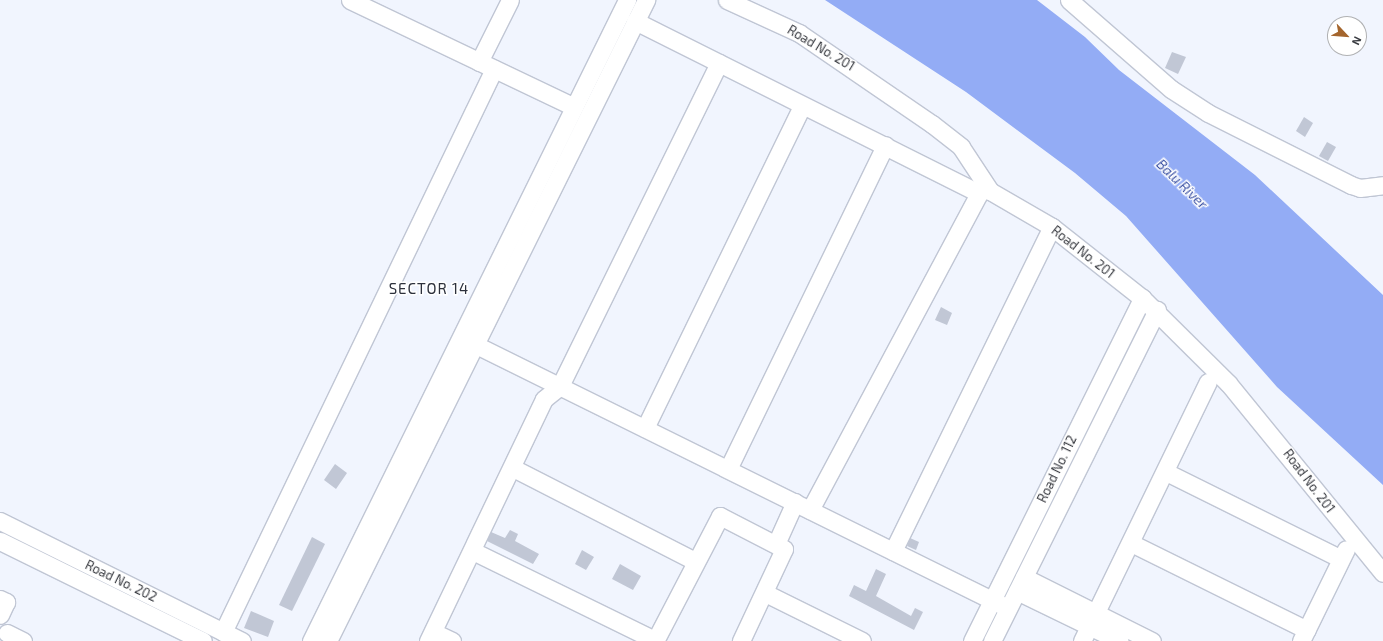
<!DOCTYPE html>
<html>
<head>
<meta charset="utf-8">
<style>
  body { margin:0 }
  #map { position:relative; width:1383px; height:641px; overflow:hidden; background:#f1f5fe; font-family:"Exo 2",sans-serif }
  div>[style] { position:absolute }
  .water>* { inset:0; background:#93acf5 }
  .building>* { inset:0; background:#c1c7d5 }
  .roads { filter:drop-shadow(1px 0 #c0c6d4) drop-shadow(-1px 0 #c0c6d4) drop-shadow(0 1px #c0c6d4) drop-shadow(0 -1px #c0c6d4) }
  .minor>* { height:17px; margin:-8.5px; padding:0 8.5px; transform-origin:8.5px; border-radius:8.5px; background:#fff }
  span { translate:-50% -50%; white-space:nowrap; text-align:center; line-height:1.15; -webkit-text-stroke:3px #fff; paint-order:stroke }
  .street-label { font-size:13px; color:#393b41 }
  .water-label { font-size:14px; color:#374ea3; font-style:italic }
  .quarter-label { font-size:15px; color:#2d313c; letter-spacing:1px }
  .north { position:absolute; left:1327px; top:16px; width:40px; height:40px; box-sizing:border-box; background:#fff; border:1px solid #b0b1b3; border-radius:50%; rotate:116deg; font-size:11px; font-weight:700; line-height:16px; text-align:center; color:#393b41 }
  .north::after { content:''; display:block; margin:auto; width:14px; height:18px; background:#a4652d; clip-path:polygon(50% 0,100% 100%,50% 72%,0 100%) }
</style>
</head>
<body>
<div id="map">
  <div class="water">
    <i style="clip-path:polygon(825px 0,1037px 0,1085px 37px,1119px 70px,1255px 175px,1383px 295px,1383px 485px,1277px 387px,1126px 216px,1075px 173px,966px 92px)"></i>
  </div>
  <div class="building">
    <i style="clip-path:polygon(1172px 52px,1186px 57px,1178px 74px,1165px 68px)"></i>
    <i style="clip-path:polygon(1304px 117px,1313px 123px,1305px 137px,1296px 131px)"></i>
    <i style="clip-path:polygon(1327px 142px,1336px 147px,1328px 161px,1319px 156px)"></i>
    <i style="clip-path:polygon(941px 307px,952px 313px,947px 325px,935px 320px)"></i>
    <i style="clip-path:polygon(335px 464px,347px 473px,336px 489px,324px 480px)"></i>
    <i style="clip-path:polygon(510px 530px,518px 534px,515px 541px,539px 554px,533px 564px,487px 541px,491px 532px,505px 538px)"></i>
    <i style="clip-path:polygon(312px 537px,325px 544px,292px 611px,279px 605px)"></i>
    <i style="clip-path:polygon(910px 538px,919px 542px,916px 550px,907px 546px)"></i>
    <i style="clip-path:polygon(582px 550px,594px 557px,586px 570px,575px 564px)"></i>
    <i style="clip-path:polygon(620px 564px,641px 576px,633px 590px,612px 579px)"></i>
    <i style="clip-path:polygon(876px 569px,886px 574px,876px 596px,911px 616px,915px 608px,923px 612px,914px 630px,849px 596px,854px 585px,866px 591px)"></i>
    <i style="clip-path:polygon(251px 611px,274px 621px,268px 637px,244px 628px)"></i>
  </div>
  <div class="roads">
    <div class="minor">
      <i style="left:350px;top:0;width:248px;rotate:25.5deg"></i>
      <i style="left:727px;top:0;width:79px;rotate:24.6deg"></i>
      <i style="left:799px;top:33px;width:161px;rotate:34.4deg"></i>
      <i style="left:932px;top:124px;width:37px;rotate:38deg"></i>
      <i style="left:961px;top:147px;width:53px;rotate:56.6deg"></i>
      <i style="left:990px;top:191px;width:72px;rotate:30.1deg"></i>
      <i style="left:1052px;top:227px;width:115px;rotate:38.3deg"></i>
      <i style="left:1142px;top:298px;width:121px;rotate:44.7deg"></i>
      <i style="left:1228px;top:383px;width:245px;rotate:50.8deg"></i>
      <i style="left:1069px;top:0;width:135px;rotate:41.1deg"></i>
      <i style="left:1171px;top:89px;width:44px;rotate:33deg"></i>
      <i style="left:1208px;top:113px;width:160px;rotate:26.7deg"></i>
      <i style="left:1351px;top:185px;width:9px;rotate:18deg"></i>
      <i style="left:1360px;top:188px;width:23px;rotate:-7deg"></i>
      <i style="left:635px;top:21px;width:385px;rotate:26.6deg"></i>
      <i style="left:479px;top:62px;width:69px;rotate:-63.4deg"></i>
      <i style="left:476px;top:345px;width:593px;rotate:26.31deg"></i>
      <i style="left:645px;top:428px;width:358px;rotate:-64deg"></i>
      <i style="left:513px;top:468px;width:204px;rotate:27.1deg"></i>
      <i style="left:728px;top:469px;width:360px;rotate:-64.1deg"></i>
      <i style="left:1166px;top:472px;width:195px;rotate:26.4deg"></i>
      <i style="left:810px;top:510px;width:370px;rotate:-61.9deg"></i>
      <i style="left:0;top:521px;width:270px;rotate:26.4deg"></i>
      <i style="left:0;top:541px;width:226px;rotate:26.2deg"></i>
      <i style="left:1131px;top:543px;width:196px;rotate:26.3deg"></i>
      <i style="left:776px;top:544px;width:46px;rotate:-65.7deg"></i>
      <i style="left:473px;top:551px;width:203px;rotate:26.1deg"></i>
      <i style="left:893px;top:551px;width:361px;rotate:-63.9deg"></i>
      <i style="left:1024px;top:577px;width:143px;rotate:26.6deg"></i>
      <i style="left:1017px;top:591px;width:114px;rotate:25.9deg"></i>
      <i style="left:765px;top:593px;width:108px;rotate:26.3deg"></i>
      <i style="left:0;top:599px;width:7px;rotate:27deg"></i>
      <i style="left:6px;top:602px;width:14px;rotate:115deg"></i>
      <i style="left:223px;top:632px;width:625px;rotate:-64.3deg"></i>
      <i style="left:433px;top:632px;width:21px;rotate:25deg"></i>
      <i style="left:7px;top:633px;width:18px;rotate:27deg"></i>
      <i style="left:311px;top:641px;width:715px;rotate:-63.76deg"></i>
      <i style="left:328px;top:641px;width:716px;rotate:-63.61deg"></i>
      <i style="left:428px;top:641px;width:268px;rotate:-64.4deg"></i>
      <i style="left:544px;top:399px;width:21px;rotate:-39deg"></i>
      <i style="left:560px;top:386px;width:360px;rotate:-63.8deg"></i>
      <i style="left:655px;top:641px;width:141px;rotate:-62.5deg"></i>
      <i style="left:720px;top:516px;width:72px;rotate:27.3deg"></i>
      <i style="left:784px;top:549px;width:102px;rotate:115.1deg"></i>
      <i style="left:972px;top:641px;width:383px;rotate:-63.6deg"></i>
      <i style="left:992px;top:641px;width:370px;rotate:-63.5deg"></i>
      <i style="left:1082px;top:641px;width:288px;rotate:-64.1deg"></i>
      <i style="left:1301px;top:641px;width:102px;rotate:-63.9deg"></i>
    </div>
  </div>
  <div class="street-label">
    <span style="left:821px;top:48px;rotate:31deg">Road No. 201</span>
    <span style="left:1083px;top:252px;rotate:38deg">Road No. 201</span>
    <span style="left:1057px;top:469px;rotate:-64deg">Road No. 112</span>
    <span style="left:1309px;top:481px;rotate:53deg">Road No. 201</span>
    <span style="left:121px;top:581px;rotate:26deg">Road No. 202</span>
  </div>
  <div class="water-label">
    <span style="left:1182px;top:184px;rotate:44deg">Balu River</span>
  </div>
  <div class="quarter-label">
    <span style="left:429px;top:289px">SECTOR 14</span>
  </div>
  <div class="north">N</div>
</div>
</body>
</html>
